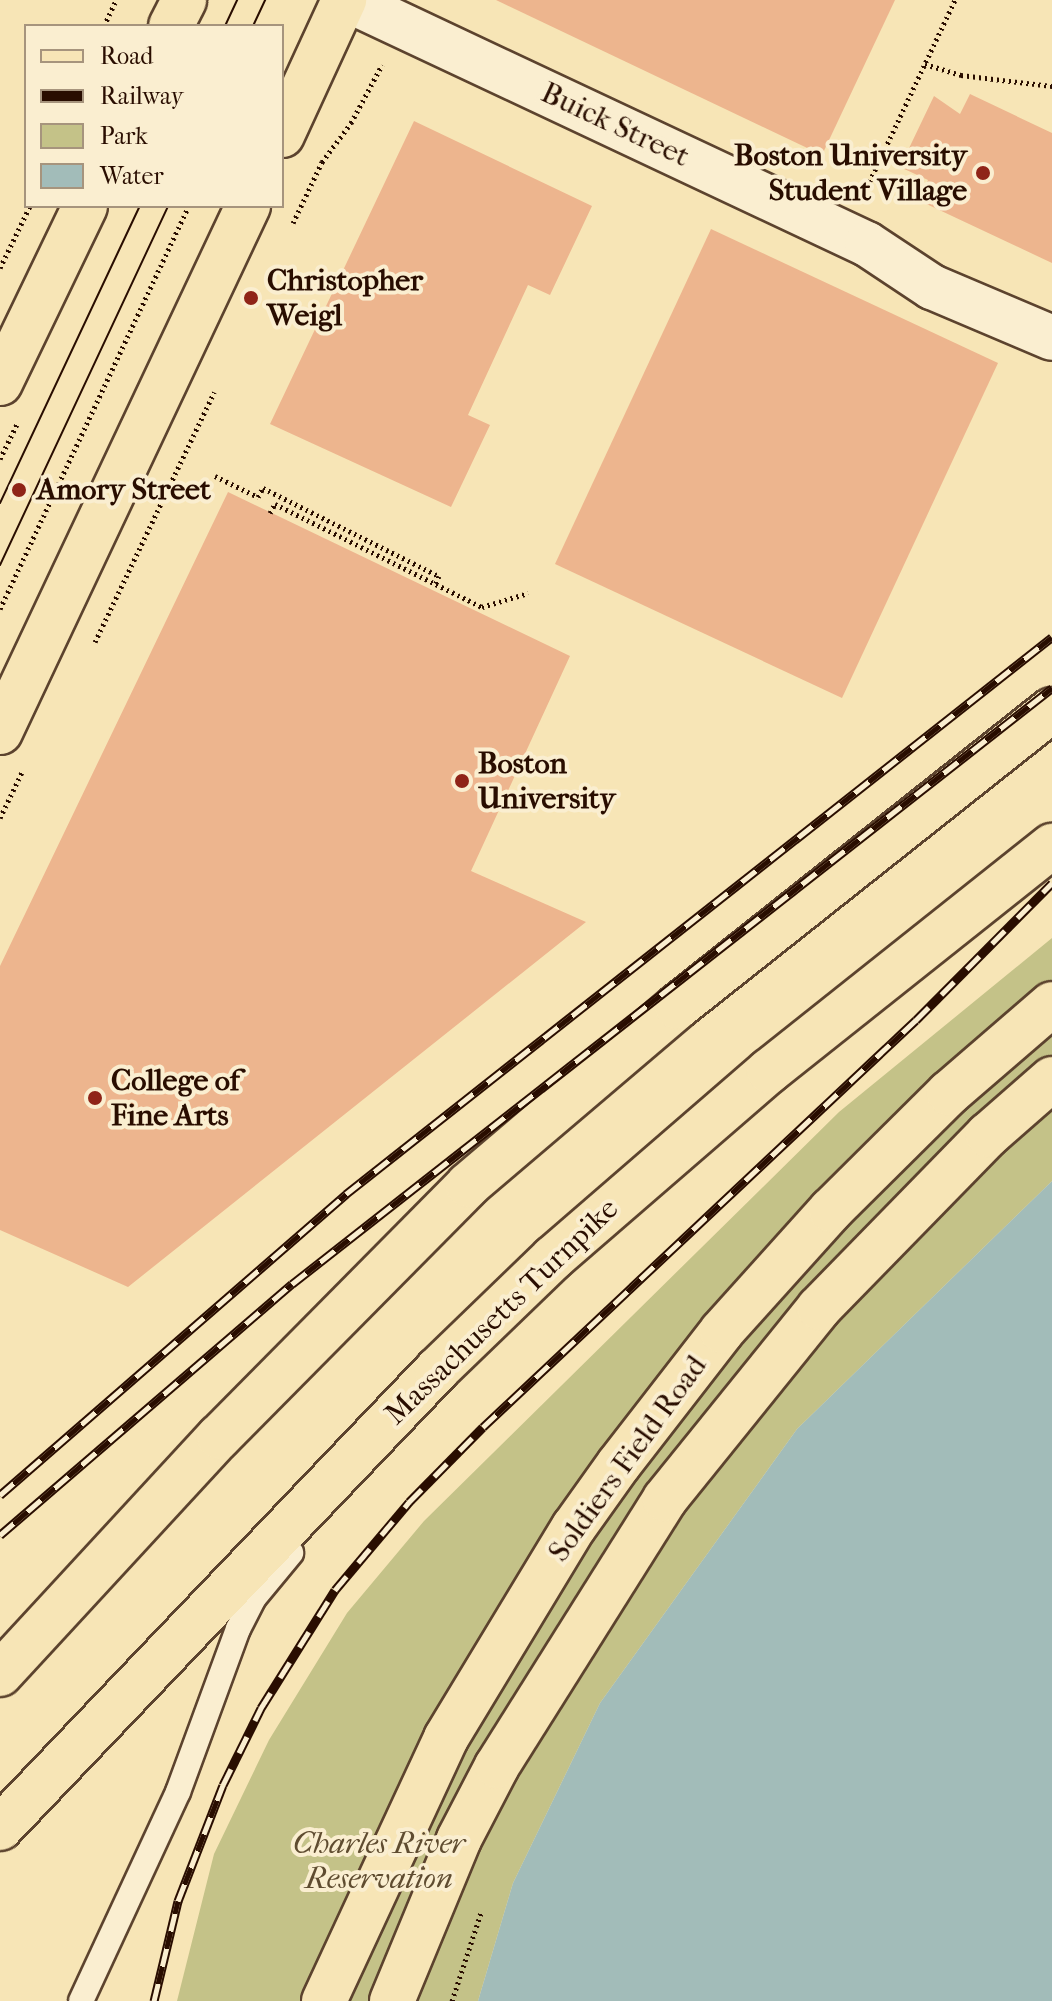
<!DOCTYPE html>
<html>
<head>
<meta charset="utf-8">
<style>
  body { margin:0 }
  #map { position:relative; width:1052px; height:2001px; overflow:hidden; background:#f7e5b6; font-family:"IM FELL French Canon",serif }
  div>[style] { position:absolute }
  .green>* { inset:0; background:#c4c288 }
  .water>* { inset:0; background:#a2bcb9 }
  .building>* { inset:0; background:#edb58e }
  .path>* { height:5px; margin-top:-2.5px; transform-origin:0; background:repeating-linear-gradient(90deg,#290d00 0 2px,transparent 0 6px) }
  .roads { filter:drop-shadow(2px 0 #5c432e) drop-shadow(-2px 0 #5c432e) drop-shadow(0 2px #5c432e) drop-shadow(0 -2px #5c432e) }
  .service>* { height:24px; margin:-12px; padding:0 12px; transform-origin:12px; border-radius:12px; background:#faeed0 }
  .minor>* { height:44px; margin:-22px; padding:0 22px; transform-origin:22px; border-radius:22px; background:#faeed0 }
  .primary>* { height:44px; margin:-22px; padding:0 22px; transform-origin:22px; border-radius:22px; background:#f7e5b6 }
  .motorway>* { height:44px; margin:-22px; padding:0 22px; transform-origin:22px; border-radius:22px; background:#f7e5b6 }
  .tram>* { height:2px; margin:-1px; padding:0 1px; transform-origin:1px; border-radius:1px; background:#290d00 }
  .rail>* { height:9px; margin-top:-4.5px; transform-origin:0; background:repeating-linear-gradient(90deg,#faeed0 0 18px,#290d00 0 36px); box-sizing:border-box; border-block:2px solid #290d00 }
  .dots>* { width:22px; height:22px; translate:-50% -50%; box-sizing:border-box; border:4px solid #faeed0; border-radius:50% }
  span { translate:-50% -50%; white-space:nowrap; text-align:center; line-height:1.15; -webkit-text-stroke:8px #faeed0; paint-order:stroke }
  .street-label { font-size:30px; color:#290d00 }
  .poi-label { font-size:30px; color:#290d00; font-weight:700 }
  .right { translate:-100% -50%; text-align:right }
  .left { translate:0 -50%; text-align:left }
  .park-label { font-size:30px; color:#5f4c30; font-style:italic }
  .legend { position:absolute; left:24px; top:24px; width:260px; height:184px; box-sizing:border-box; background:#faeed0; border:2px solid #a6947d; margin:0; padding:10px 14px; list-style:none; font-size:24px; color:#290d00 }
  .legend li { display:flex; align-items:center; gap:16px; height:40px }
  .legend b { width:40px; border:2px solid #a6947d }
</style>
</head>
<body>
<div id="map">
  <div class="green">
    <i style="clip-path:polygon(1052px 938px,1052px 1181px,797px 1429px,600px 1703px,513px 1883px,478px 2001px,177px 2001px,214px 1854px,269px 1740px,347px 1613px,424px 1521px,839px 1112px)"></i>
  </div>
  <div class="water">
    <i style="clip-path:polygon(1052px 1181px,1052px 2001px,478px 2001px,513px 1883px,600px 1703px,797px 1429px)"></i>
  </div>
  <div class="building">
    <i style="clip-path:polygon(496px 0,895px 0,822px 155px)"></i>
    <i style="clip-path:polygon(970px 94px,1052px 133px,1052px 263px,918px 200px,928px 180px,900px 167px,934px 96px,960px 114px)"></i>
    <i style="clip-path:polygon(414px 121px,592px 206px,550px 295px,528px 285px,468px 415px,490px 425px,451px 507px,270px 424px)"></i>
    <i style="clip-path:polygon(711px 229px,998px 363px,842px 698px,555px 564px)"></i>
    <i style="clip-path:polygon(228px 492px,570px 656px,471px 871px,586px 922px,128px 1287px,0 1230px,0 966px)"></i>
  </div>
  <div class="path">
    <i style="left:104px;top:26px;width:29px;rotate:-65deg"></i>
    <i style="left:925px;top:64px;width:38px;rotate:17deg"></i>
    <i style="left:961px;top:75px;width:92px;rotate:6.9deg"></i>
    <i style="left:867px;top:187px;width:207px;rotate:-64.8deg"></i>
    <i style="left:293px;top:223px;width:68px;rotate:-64.6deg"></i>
    <i style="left:322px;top:162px;width:49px;rotate:-53.4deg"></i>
    <i style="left:351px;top:123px;width:66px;rotate:-61.9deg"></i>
    <i style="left:0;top:268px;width:69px;rotate:-64.2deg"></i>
    <i style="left:0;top:459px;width:39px;rotate:-64deg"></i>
    <i style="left:215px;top:476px;width:48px;rotate:26deg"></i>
    <i style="left:258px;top:497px;width:10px;rotate:-61deg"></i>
    <i style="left:263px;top:488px;width:197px;rotate:26.6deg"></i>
    <i style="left:439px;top:576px;width:8px;rotate:113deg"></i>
    <i style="left:270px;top:513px;width:10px;rotate:-61deg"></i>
    <i style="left:275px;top:504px;width:231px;rotate:26.5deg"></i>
    <i style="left:482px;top:607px;width:48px;rotate:-16.9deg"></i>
    <i style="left:0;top:609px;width:445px;rotate:-64.9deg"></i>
    <i style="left:95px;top:642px;width:277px;rotate:-64.5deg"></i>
    <i style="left:0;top:818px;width:51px;rotate:-64.4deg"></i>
    <i style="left:452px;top:2001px;width:93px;rotate:-71.8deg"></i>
  </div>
  <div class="roads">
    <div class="service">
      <i style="left:81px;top:2001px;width:230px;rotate:-65.1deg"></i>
      <i style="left:178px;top:1792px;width:174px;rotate:-69.8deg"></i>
      <i style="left:238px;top:1629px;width:34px;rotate:-63deg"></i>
      <i style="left:253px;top:1599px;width:60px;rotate:-50.4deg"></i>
    </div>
    <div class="minor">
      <i style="left:348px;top:0;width:573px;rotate:25.18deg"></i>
      <i style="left:867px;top:244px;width:78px;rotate:33.5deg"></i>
      <i style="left:932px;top:287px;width:130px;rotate:23deg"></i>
    </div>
    <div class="primary">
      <i style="left:171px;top:26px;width:29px;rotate:-63deg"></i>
      <i style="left:282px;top:135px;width:149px;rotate:-65.3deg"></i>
      <i style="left:0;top:383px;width:196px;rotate:-64.3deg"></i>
      <i style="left:0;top:732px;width:582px;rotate:-64.76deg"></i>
    </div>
    <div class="motorway">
      <i style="left:0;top:1674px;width:323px;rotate:-47.3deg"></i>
      <i style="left:219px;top:1437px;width:354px;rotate:-45.3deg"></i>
      <i style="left:468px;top:1185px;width:275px;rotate:-40.4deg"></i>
      <i style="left:677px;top:1007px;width:478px;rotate:-38.4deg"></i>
      <i style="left:0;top:1828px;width:633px;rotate:-46.34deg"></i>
      <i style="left:437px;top:1370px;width:161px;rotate:-44deg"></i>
      <i style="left:553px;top:1258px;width:286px;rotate:-40.9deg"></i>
      <i style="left:769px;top:1071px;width:362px;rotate:-38.5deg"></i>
      <i style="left:324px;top:2001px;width:290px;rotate:-65.1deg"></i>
      <i style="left:446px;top:1738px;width:247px;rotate:-58.8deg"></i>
      <i style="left:574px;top:1527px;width:77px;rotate:-54.5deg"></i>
      <i style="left:619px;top:1464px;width:168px;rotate:-52.2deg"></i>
      <i style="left:722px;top:1331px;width:163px;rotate:-48deg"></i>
      <i style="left:831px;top:1210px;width:166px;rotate:-44.8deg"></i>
      <i style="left:949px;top:1093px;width:136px;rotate:-40.8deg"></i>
      <i style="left:392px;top:2001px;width:175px;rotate:-67.5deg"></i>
      <i style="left:459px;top:1839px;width:82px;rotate:-62.5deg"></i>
      <i style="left:497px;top:1766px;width:315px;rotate:-57.8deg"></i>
      <i style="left:665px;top:1499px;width:245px;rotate:-51.1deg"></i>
      <i style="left:819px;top:1308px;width:242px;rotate:-45.7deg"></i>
      <i style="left:988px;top:1135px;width:85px;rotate:-41.2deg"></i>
    </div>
  </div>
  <div class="tram">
    <i style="left:225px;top:26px;width:29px;rotate:-65deg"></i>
    <i style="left:253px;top:26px;width:29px;rotate:-65deg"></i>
    <i style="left:0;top:503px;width:328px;rotate:-64.8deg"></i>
    <i style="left:0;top:565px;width:396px;rotate:-64.9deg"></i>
  </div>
  <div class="rail">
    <i style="left:0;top:1495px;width:459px;rotate:-41deg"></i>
    <i style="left:346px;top:1194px;width:899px;rotate:-38.27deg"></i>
    <i style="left:0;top:1535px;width:385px;rotate:-40.7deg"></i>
    <i style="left:292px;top:1284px;width:966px;rotate:-38.1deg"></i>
    <i style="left:154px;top:2001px;width:103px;rotate:-76.5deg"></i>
    <i style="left:178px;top:1901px;width:124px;rotate:-68.8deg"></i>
    <i style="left:223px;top:1785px;width:86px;rotate:-63.7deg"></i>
    <i style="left:261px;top:1708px;width:139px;rotate:-57.9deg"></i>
    <i style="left:335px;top:1590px;width:115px;rotate:-49.9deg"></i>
    <i style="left:409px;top:1502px;width:105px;rotate:-45.4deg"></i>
    <i style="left:483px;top:1427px;width:594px;rotate:-43.23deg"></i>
    <i style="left:916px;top:1020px;width:193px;rotate:-45.2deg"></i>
  </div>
  <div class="dots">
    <i style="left:983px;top:173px;background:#8f2418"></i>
    <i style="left:251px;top:298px;background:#8f2418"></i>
    <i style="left:19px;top:490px;background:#8f2418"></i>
    <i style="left:462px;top:781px;background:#8f2418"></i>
    <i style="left:95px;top:1098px;background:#8f2418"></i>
  </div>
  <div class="street-label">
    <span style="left:615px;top:125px;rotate:25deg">Buick Street</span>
    <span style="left:502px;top:1312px;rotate:-44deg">Massachusetts Turnpike</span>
    <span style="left:628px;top:1459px;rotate:-54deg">Soldiers Field Road</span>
  </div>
  <div class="poi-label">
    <span class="right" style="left:967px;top:173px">Boston University<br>Student Village</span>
    <span class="left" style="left:267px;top:298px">Christopher<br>Weigl</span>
    <span class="left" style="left:37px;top:490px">Amory Street</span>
    <span class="left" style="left:478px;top:781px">Boston<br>University</span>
    <span class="left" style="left:111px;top:1098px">College of<br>Fine Arts</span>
  </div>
  <div class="park-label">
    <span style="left:379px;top:1861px">Charles River<br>Reservation</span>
  </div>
  <ul class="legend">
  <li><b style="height:10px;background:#f7e5b6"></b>Road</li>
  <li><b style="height:10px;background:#290d00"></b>Railway</li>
  <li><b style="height:22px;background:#c4c288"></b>Park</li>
  <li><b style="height:22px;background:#a2bcb9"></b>Water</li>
  </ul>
</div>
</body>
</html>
